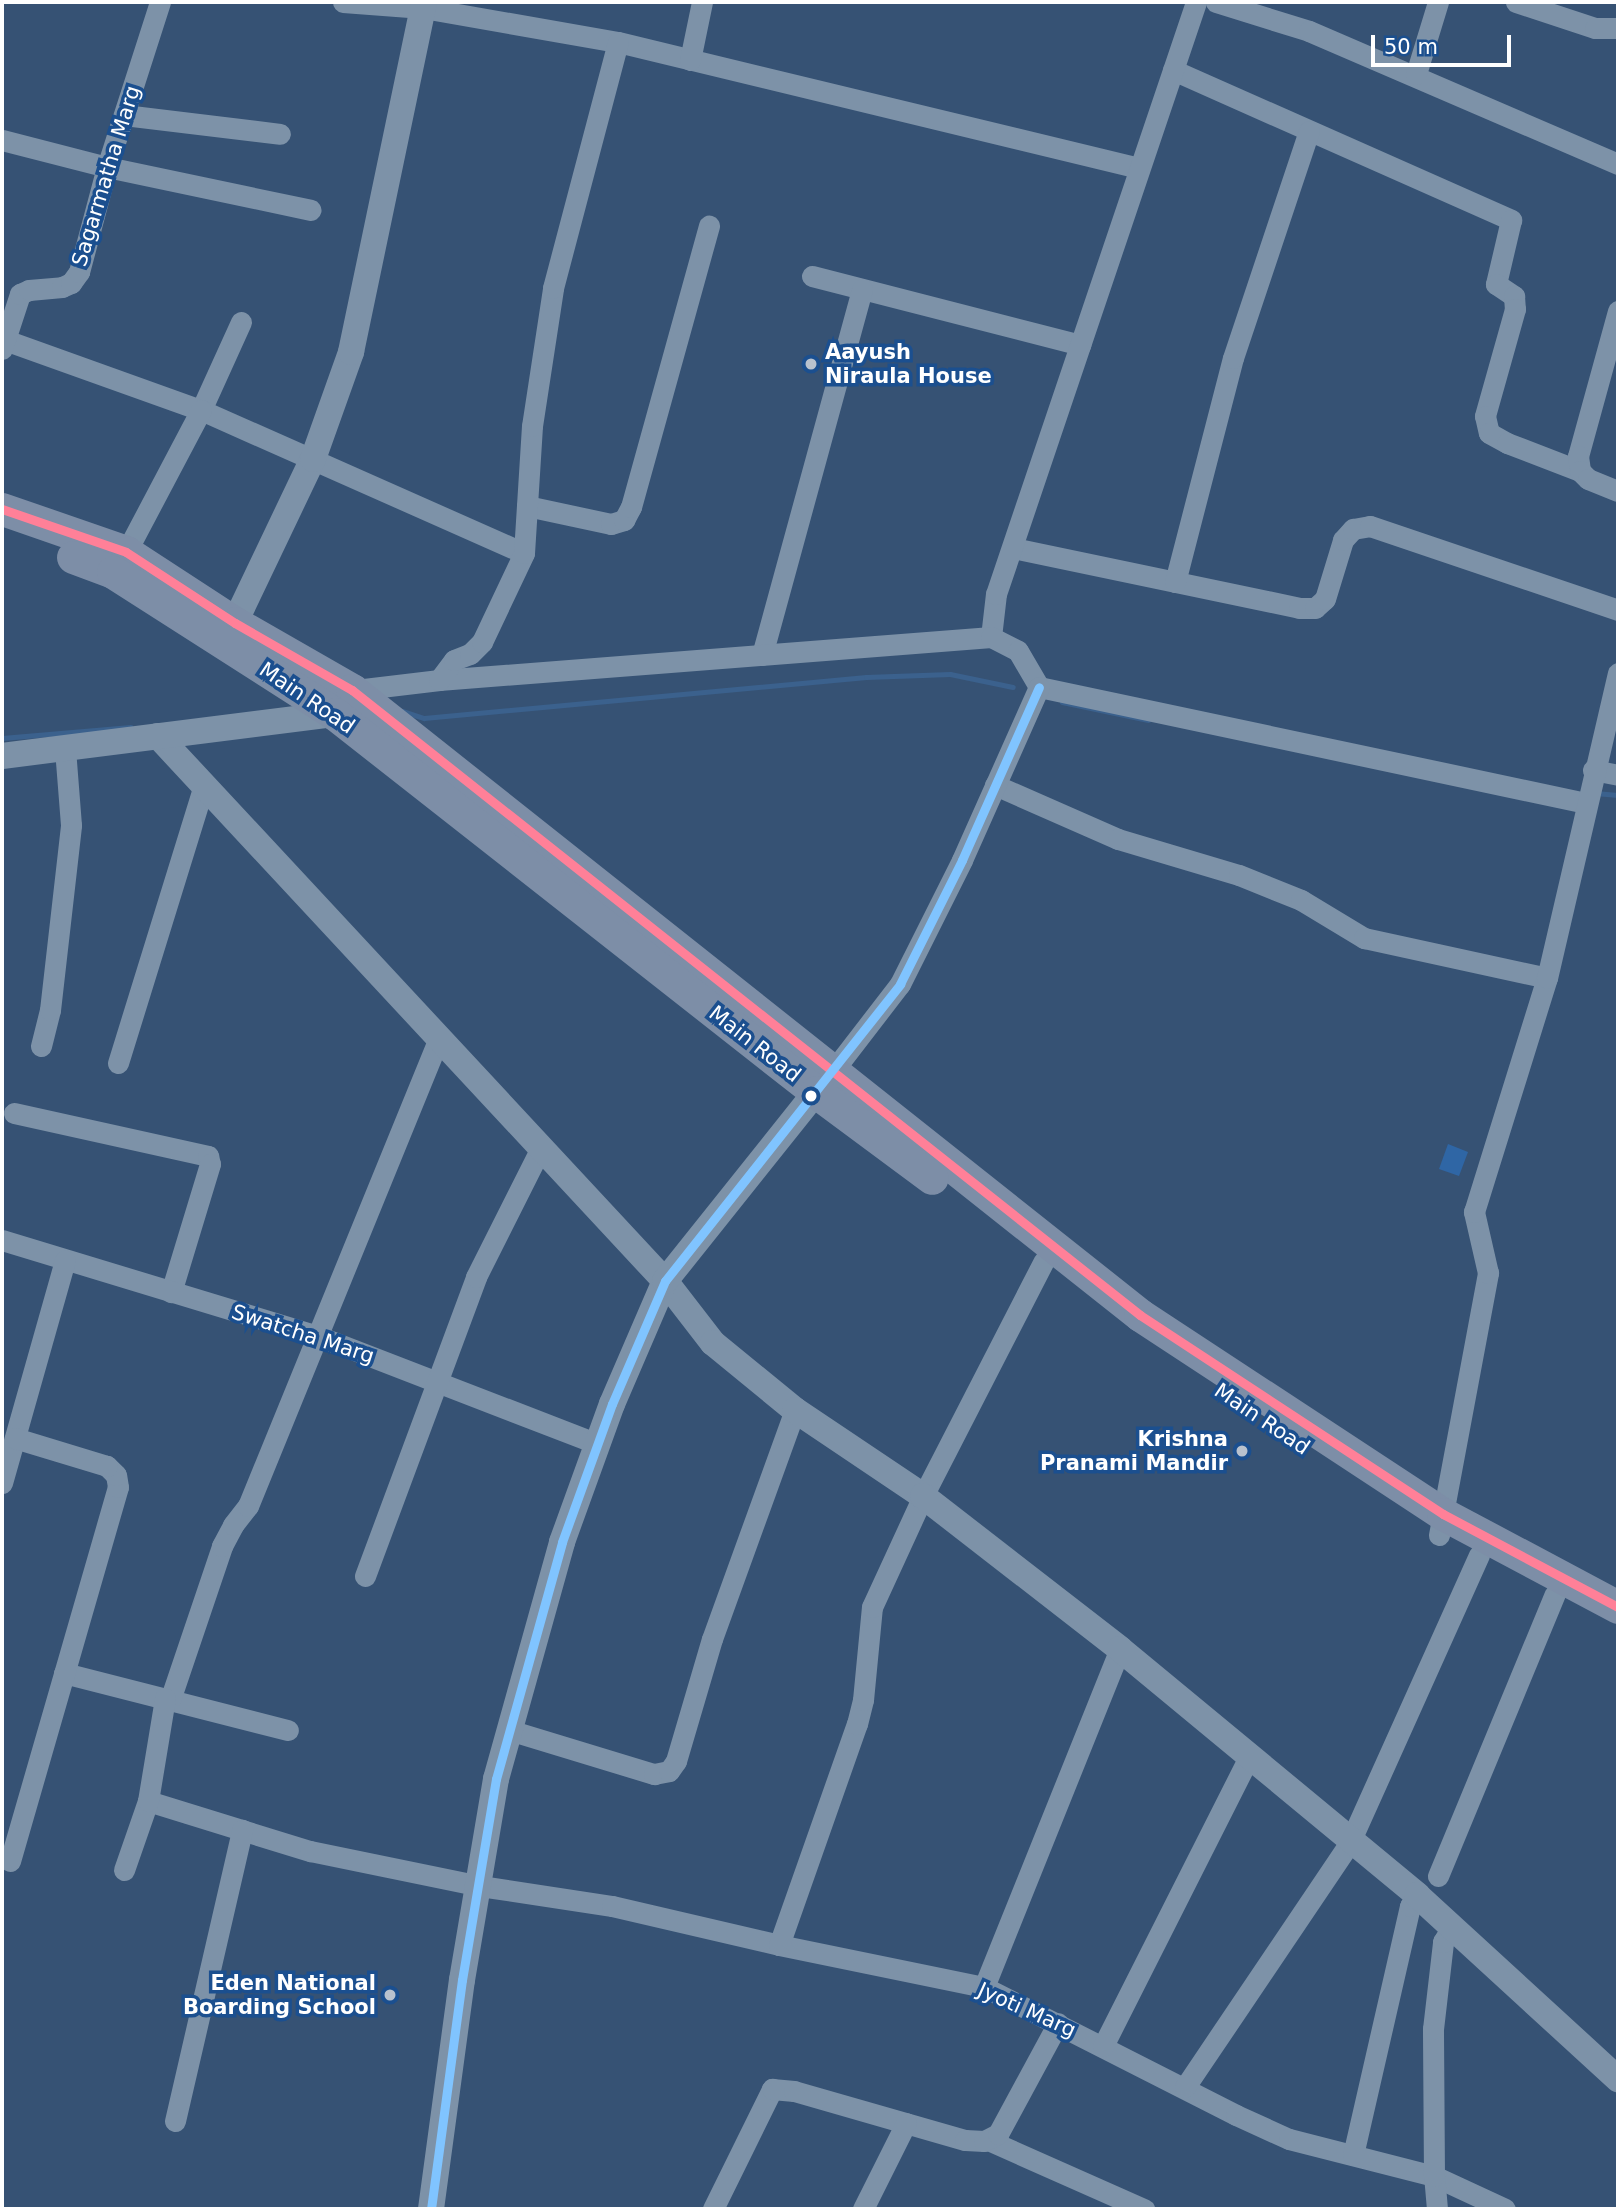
<!DOCTYPE html>
<html>
<head>
<meta charset="utf-8">
<style>
  body { margin:0 }
  #map { position:relative; width:1620px; height:2211px; overflow:hidden; background:#365274; font-family:"DejaVu Sans",sans-serif }
  div>[style] { position:absolute }
  .green>* { inset:0; background:#2f66a5 }
  .stream>* { height:5px; margin:-2.5px; padding:0 2.5px; transform-origin:2.5px; border-radius:2.5px; background:#3b618d }
  .minor>* { height:21px; margin:-10.5px; padding:0 10.5px; transform-origin:10.5px; border-radius:10.5px; background:#7d92a8 }
  .tertiary>* { height:26px; margin:-13px; padding:0 13px; transform-origin:13px; border-radius:13px; background:#7d92a8 }
  .primary>* { height:33px; margin:-16.5px; padding:0 16.5px; transform-origin:16.5px; border-radius:16.5px; background:#7d8ea7 }
  .bus-1>* { height:9px; margin:-4.5px; padding:0 4.5px; transform-origin:4.5px; border-radius:4.5px; background:#ff8098 }
  .bus-2>* { height:9px; margin:-4.5px; padding:0 4.5px; transform-origin:4.5px; border-radius:4.5px; background:#80c4ff }
  .dots>* { width:19px; height:19px; translate:-50% -50%; box-sizing:border-box; border:4px solid #1b4f8f; border-radius:50% }
  span { translate:-50% -50%; white-space:nowrap; text-align:center; line-height:1.15; -webkit-text-stroke:7px #1b4f8f; paint-order:stroke }
  .street-label { font-size:21px; color:#fff }
  .poi-label { font-size:21px; color:#fff; font-weight:700 }
  .left { translate:0 -50%; text-align:left }
  .right { translate:-100% -50%; text-align:right }
  .frame { position:absolute; inset:0; border:4px solid #fff; pointer-events:none }
  .scale { position:absolute; left:1371px; top:35px; width:140px; height:32px; box-sizing:border-box; border:4px solid #fff; border-top:0; padding-left:9px; font-size:21px; line-height:24px; white-space:nowrap; color:#fff; -webkit-text-stroke:5px #1b4f8f; paint-order:stroke }
</style>
</head>
<body>
<div id="map">
  <div class="green">
    <i style="clip-path:polygon(1448px 1144px,1468px 1152px,1459px 1176px,1439px 1169px)"></i>
  </div>
  <div class="stream">
    <i style="left:1062px;top:702px;width:88px;rotate:11.8deg"></i>
    <i style="left:402px;top:711px;width:23px;rotate:18deg"></i>
    <i style="left:424px;top:718px;width:444px;rotate:-5.3deg"></i>
    <i style="left:866px;top:677px;width:84px;rotate:-2deg"></i>
    <i style="left:950px;top:674px;width:64px;rotate:11.7deg"></i>
    <i style="left:2px;top:738px;width:129px;rotate:-4.9deg"></i>
    <i style="left:1595px;top:793px;width:23px;rotate:5deg"></i>
  </div>
  <div class="minor">
    <i style="left:343px;top:2px;width:80px;rotate:4.3deg"></i>
    <i style="left:423px;top:8px;width:198px;rotate:9.9deg"></i>
    <i style="left:618px;top:42px;width:536px;rotate:13.6deg"></i>
    <i style="left:1216px;top:2px;width:97px;rotate:17.3deg"></i>
    <i style="left:1309px;top:31px;width:336px;rotate:23.3deg"></i>
    <i style="left:1516px;top:2px;width:83px;rotate:18.2deg"></i>
    <i style="left:1595px;top:28px;width:23px"></i>
    <i style="left:690px;top:60px;width:59px;rotate:-78.3deg"></i>
    <i style="left:1173px;top:70px;width:370px;rotate:23.9deg"></i>
    <i style="left:1511px;top:220px;width:66px;rotate:103.2deg"></i>
    <i style="left:1496px;top:284px;width:22px;rotate:34deg"></i>
    <i style="left:1514px;top:296px;width:13px;rotate:86deg"></i>
    <i style="left:1515px;top:309px;width:111px;rotate:105.7deg"></i>
    <i style="left:1485px;top:416px;width:17px;rotate:77deg"></i>
    <i style="left:1489px;top:433px;width:21px;rotate:29deg"></i>
    <i style="left:1507px;top:443px;width:78px;rotate:21deg"></i>
    <i style="left:1416px;top:74px;width:75px;rotate:-73deg"></i>
    <i style="left:124px;top:115px;width:157px;rotate:6.9deg"></i>
    <i style="left:2px;top:140px;width:108px;rotate:14.4deg"></i>
    <i style="left:107px;top:167px;width:208px;rotate:11.9deg"></i>
    <i style="left:812px;top:276px;width:277px;rotate:14.4deg"></i>
    <i style="left:1618px;top:311px;width:150px;rotate:105.4deg"></i>
    <i style="left:1578px;top:456px;width:15px;rotate:82deg"></i>
    <i style="left:1580px;top:471px;width:11px;rotate:45deg"></i>
    <i style="left:1588px;top:479px;width:32px;rotate:22deg"></i>
    <i style="left:241px;top:322px;width:97px;rotate:114.4deg"></i>
    <i style="left:201px;top:410px;width:353px;rotate:23.9deg"></i>
    <i style="left:5px;top:340px;width:208px;rotate:19.7deg"></i>
    <i style="left:201px;top:410px;width:161px;rotate:117.8deg"></i>
    <i style="left:2px;top:349px;width:58px;rotate:-71.9deg"></i>
    <i style="left:20px;top:294px;width:10px;rotate:-24deg"></i>
    <i style="left:29px;top:290px;width:33px;rotate:-5deg"></i>
    <i style="left:62px;top:287px;width:10px;rotate:-24deg"></i>
    <i style="left:71px;top:283px;width:14px;rotate:-54deg"></i>
    <i style="left:79px;top:272px;width:109px;rotate:-75.1deg"></i>
    <i style="left:107px;top:167px;width:173px;rotate:-72.2deg"></i>
    <i style="left:527px;top:506px;width:86px;rotate:12.1deg"></i>
    <i style="left:611px;top:524px;width:14px;rotate:-17deg"></i>
    <i style="left:624px;top:520px;width:15px;rotate:-62deg"></i>
    <i style="left:631px;top:507px;width:292px;rotate:-74.5deg"></i>
    <i style="left:1013px;top:548px;width:292px;rotate:11.8deg"></i>
    <i style="left:1299px;top:608px;width:16px"></i>
    <i style="left:1315px;top:608px;width:13px;rotate:-42deg"></i>
    <i style="left:1325px;top:599px;width:62px;rotate:-73deg"></i>
    <i style="left:1343px;top:540px;width:15px;rotate:-48deg"></i>
    <i style="left:1353px;top:529px;width:17px;rotate:-10deg"></i>
    <i style="left:1370px;top:526px;width:262px;rotate:18.7deg"></i>
    <i style="left:1175px;top:582px;width:231px;rotate:-75.5deg"></i>
    <i style="left:1233px;top:358px;width:239px;rotate:-71.5deg"></i>
    <i style="left:991px;top:637px;width:43px;rotate:-83.4deg"></i>
    <i style="left:996px;top:594px;width:625px;rotate:-71.33deg"></i>
    <i style="left:762px;top:655px;width:379px;rotate:-74.7deg"></i>
    <i style="left:439px;top:680px;width:554px;rotate:-4.45deg"></i>
    <i style="left:991px;top:637px;width:30px;rotate:27deg"></i>
    <i style="left:1018px;top:651px;width:42px;rotate:59.7deg"></i>
    <i style="left:1039px;top:687px;width:559px;rotate:11.97deg"></i>
    <i style="left:347px;top:691px;width:93px;rotate:-6.8deg"></i>
    <i style="left:439px;top:680px;width:25px;rotate:-53deg"></i>
    <i style="left:454px;top:660px;width:17px;rotate:-21deg"></i>
    <i style="left:470px;top:654px;width:17px;rotate:-45deg"></i>
    <i style="left:482px;top:642px;width:98px;rotate:-64.7deg"></i>
    <i style="left:524px;top:553px;width:127px;rotate:-86.4deg"></i>
    <i style="left:532px;top:426px;width:140px;rotate:-81.3deg"></i>
    <i style="left:553px;top:288px;width:254px;rotate:-75.2deg"></i>
    <i style="left:1593px;top:770px;width:25px;rotate:11deg"></i>
    <i style="left:995px;top:785px;width:134px;rotate:23.7deg"></i>
    <i style="left:1118px;top:839px;width:126px;rotate:16.6deg"></i>
    <i style="left:1239px;top:875px;width:67px;rotate:22deg"></i>
    <i style="left:1301px;top:900px;width:74px;rotate:31.1deg"></i>
    <i style="left:1364px;top:938px;width:187px;rotate:12.3deg"></i>
    <i style="left:41px;top:1046px;width:37px;rotate:-76deg"></i>
    <i style="left:50px;top:1010px;width:186px;rotate:-83.5deg"></i>
    <i style="left:71px;top:825px;width:77px;rotate:-94.5deg"></i>
    <i style="left:118px;top:1063px;width:290px;rotate:-72.8deg"></i>
    <i style="left:826px;top:1080px;width:121px;rotate:-52.4deg"></i>
    <i style="left:900px;top:984px;width:139px;rotate:-63.4deg"></i>
    <i style="left:962px;top:860px;width:189px;rotate:-66deg"></i>
    <i style="left:14px;top:1113px;width:199px;rotate:12.5deg"></i>
    <i style="left:208px;top:1156px;width:8px;rotate:76deg"></i>
    <i style="left:210px;top:1164px;width:134px;rotate:106.9deg"></i>
    <i style="left:2px;top:1240px;width:330px;rotate:16.9deg"></i>
    <i style="left:318px;top:1336px;width:300px;rotate:21.1deg"></i>
    <i style="left:2px;top:1483px;width:231px;rotate:-74.2deg"></i>
    <i style="left:1439px;top:1535px;width:267px;rotate:-79.4deg"></i>
    <i style="left:1488px;top:1273px;width:63px;rotate:-102.9deg"></i>
    <i style="left:1474px;top:1212px;width:245px;rotate:-72.7deg"></i>
    <i style="left:1547px;top:978px;width:313px;rotate:-76.9deg"></i>
    <i style="left:365px;top:1576px;width:319px;rotate:-69.6deg"></i>
    <i style="left:476px;top:1277px;width:144px;rotate:-63.3deg"></i>
    <i style="left:64px;top:1673px;width:231px;rotate:14.3deg"></i>
    <i style="left:170px;top:1700px;width:163px;rotate:-71.3deg"></i>
    <i style="left:222px;top:1546px;width:24px;rotate:-62deg"></i>
    <i style="left:233px;top:1525px;width:24px;rotate:-52deg"></i>
    <i style="left:248px;top:1506px;width:505px;rotate:-67.8deg"></i>
    <i style="left:509px;top:1730px;width:152px;rotate:16.9deg"></i>
    <i style="left:654px;top:1774px;width:15px;rotate:-11deg"></i>
    <i style="left:669px;top:1771px;width:12px;rotate:-55deg"></i>
    <i style="left:676px;top:1761px;width:127px;rotate:-73.6deg"></i>
    <i style="left:712px;top:1639px;width:244px;rotate:-70.1deg"></i>
    <i style="left:148px;top:1801px;width:170px;rotate:17.2deg"></i>
    <i style="left:310px;top:1851px;width:174px;rotate:11.6deg"></i>
    <i style="left:480px;top:1886px;width:134px;rotate:8.6deg"></i>
    <i style="left:612px;top:1906px;width:171px;rotate:13.1deg"></i>
    <i style="left:779px;top:1945px;width:209px;rotate:11.6deg"></i>
    <i style="left:984px;top:1987px;width:283px;rotate:26.9deg"></i>
    <i style="left:1236px;top:2115px;width:58px;rotate:24.4deg"></i>
    <i style="left:1289px;top:2139px;width:150px;rotate:14.3deg"></i>
    <i style="left:1434px;top:2176px;width:78px;rotate:24.9deg"></i>
    <i style="left:10px;top:1861px;width:389px;rotate:-73.9deg"></i>
    <i style="left:118px;top:1487px;width:12px;rotate:-99deg"></i>
    <i style="left:116px;top:1475px;width:13px;rotate:-135deg"></i>
    <i style="left:107px;top:1466px;width:96px;rotate:-163.1deg"></i>
    <i style="left:124px;top:1870px;width:73px;rotate:-70.8deg"></i>
    <i style="left:148px;top:1801px;width:104px;rotate:-80.6deg"></i>
    <i style="left:1438px;top:1876px;width:305px;rotate:-67.5deg"></i>
    <i style="left:779px;top:1945px;width:234px;rotate:-70.6deg"></i>
    <i style="left:857px;top:1724px;width:25px;rotate:-76deg"></i>
    <i style="left:863px;top:1700px;width:93px;rotate:-84.5deg"></i>
    <i style="left:872px;top:1607px;width:122px;rotate:-65.3deg"></i>
    <i style="left:923px;top:1496px;width:264px;rotate:-62.8deg"></i>
    <i style="left:984px;top:1987px;width:364px;rotate:-68.1deg"></i>
    <i style="left:1103px;top:2046px;width:324px;rotate:-63.2deg"></i>
    <i style="left:1185px;top:2087px;width:295px;rotate:-56deg"></i>
    <i style="left:1350px;top:1842px;width:315px;rotate:-65.8deg"></i>
    <i style="left:175px;top:2121px;width:299px;rotate:-77deg"></i>
    <i style="left:988px;top:2140px;width:171px;rotate:23.9deg"></i>
    <i style="left:1353px;top:2155px;width:255px;rotate:-77.1deg"></i>
    <i style="left:1410px;top:1906px;width:13px;rotate:-58deg"></i>
    <i style="left:713px;top:2209px;width:134px;rotate:-63.8deg"></i>
    <i style="left:772px;top:2089px;width:22px;rotate:5deg"></i>
    <i style="left:794px;top:2091px;width:178px;rotate:16deg"></i>
    <i style="left:965px;top:2140px;width:19px;rotate:3deg"></i>
    <i style="left:984px;top:2141px;width:16px;rotate:-27deg"></i>
    <i style="left:998px;top:2134px;width:126px;rotate:-61.6deg"></i>
    <i style="left:863px;top:2209px;width:96px;rotate:-63.4deg"></i>
    <i style="left:1437px;top:2209px;width:33px;rotate:-95deg"></i>
    <i style="left:1434px;top:2176px;width:147px;rotate:-90.4deg"></i>
    <i style="left:1433px;top:2029px;width:88px;rotate:-83.4deg"></i>
    <i style="left:1443px;top:1942px;width:17px;rotate:-59deg"></i>
  </div>
  <div class="tertiary">
    <i style="left:227px;top:639px;width:199px;rotate:-64.5deg"></i>
    <i style="left:313px;top:459px;width:114px;rotate:-70.4deg"></i>
    <i style="left:351px;top:352px;width:358px;rotate:-78.2deg"></i>
    <i style="left:158px;top:736px;width:744px;rotate:47.07deg"></i>
    <i style="left:665px;top:1281px;width:78px;rotate:52.3deg"></i>
    <i style="left:713px;top:1343px;width:106px;rotate:39.3deg"></i>
    <i style="left:795px;top:1410px;width:154px;rotate:33.9deg"></i>
    <i style="left:923px;top:1496px;width:249px;rotate:37.8deg"></i>
    <i style="left:1120px;top:1649px;width:386px;rotate:39.6deg"></i>
    <i style="left:1417px;top:1895px;width:273px;rotate:42.5deg"></i>
    <i style="left:2px;top:756px;width:336px;rotate:-7.2deg"></i>
    <i style="left:431px;top:2209px;width:231px;rotate:-82.3deg"></i>
    <i style="left:462px;top:1980px;width:204px;rotate:-80.4deg"></i>
    <i style="left:496px;top:1779px;width:246px;rotate:-74.4deg"></i>
    <i style="left:562px;top:1542px;width:147px;rotate:-70.1deg"></i>
    <i style="left:612px;top:1404px;width:134px;rotate:-66.7deg"></i>
    <i style="left:665px;top:1281px;width:242px;rotate:-51.4deg"></i>
  </div>
  <div class="primary">
    <i style="left:2px;top:509px;width:131px;rotate:19.1deg"></i>
    <i style="left:126px;top:552px;width:130px;rotate:33.1deg"></i>
    <i style="left:235px;top:623px;width:135px;rotate:29.8deg"></i>
    <i style="left:352px;top:690px;width:1006px;rotate:38.42deg"></i>
    <i style="left:1140px;top:1315px;width:363px;rotate:33.3deg"></i>
    <i style="left:1443px;top:1514px;width:198px;rotate:28deg"></i>
    <i style="left:73px;top:557px;width:43px;rotate:20.6deg"></i>
    <i style="left:113px;top:572px;width:264px;rotate:32.6deg"></i>
    <i style="left:335px;top:714px;width:612px;rotate:38.16deg"></i>
    <i style="left:816px;top:1092px;width:144px;rotate:36.6deg"></i>
  </div>
  <div class="bus-1">
    <i style="left:2px;top:509px;width:131px;rotate:19.1deg"></i>
    <i style="left:126px;top:552px;width:130px;rotate:33.1deg"></i>
    <i style="left:235px;top:623px;width:135px;rotate:29.8deg"></i>
    <i style="left:352px;top:690px;width:1006px;rotate:38.42deg"></i>
    <i style="left:1140px;top:1315px;width:363px;rotate:33.3deg"></i>
    <i style="left:1443px;top:1514px;width:198px;rotate:28deg"></i>
  </div>
  <div class="bus-2">
    <i style="left:431px;top:2209px;width:231px;rotate:-82.3deg"></i>
    <i style="left:462px;top:1980px;width:204px;rotate:-80.4deg"></i>
    <i style="left:496px;top:1779px;width:246px;rotate:-74.4deg"></i>
    <i style="left:562px;top:1542px;width:147px;rotate:-70.1deg"></i>
    <i style="left:612px;top:1404px;width:134px;rotate:-66.7deg"></i>
    <i style="left:665px;top:1281px;width:379px;rotate:-51.6deg"></i>
    <i style="left:900px;top:984px;width:139px;rotate:-63.4deg"></i>
    <i style="left:962px;top:860px;width:189px;rotate:-66deg"></i>
  </div>
  <div class="dots">
    <i style="left:811px;top:364px;background:#b9c2ce"></i>
    <i style="left:811px;top:1096px;background:#fff"></i>
    <i style="left:1242px;top:1451px;background:#b9c2ce"></i>
    <i style="left:390px;top:1995px;background:#b9c2ce"></i>
  </div>
  <div class="street-label">
    <span style="left:106px;top:176px;rotate:-73deg">Sagarmatha Marg</span>
    <span style="left:307px;top:698px;rotate:34deg">Main Road</span>
    <span style="left:755px;top:1044px;rotate:38deg">Main Road</span>
    <span style="left:303px;top:1334px;rotate:18deg">Swatcha Marg</span>
    <span style="left:1262px;top:1419px;rotate:34deg">Main Road</span>
    <span style="left:1027px;top:2010px;rotate:24deg">Jyoti Marg</span>
  </div>
  <div class="poi-label">
    <span class="left" style="left:825px;top:364px">Aayush<br>Niraula House</span>
    <span class="right" style="left:1228px;top:1451px">Krishna<br>Pranami Mandir</span>
    <span class="right" style="left:376px;top:1995px">Eden National<br>Boarding School</span>
  </div>
  <div class="frame"></div>
  <div class="scale">50 m</div>
</div>
</body>
</html>
